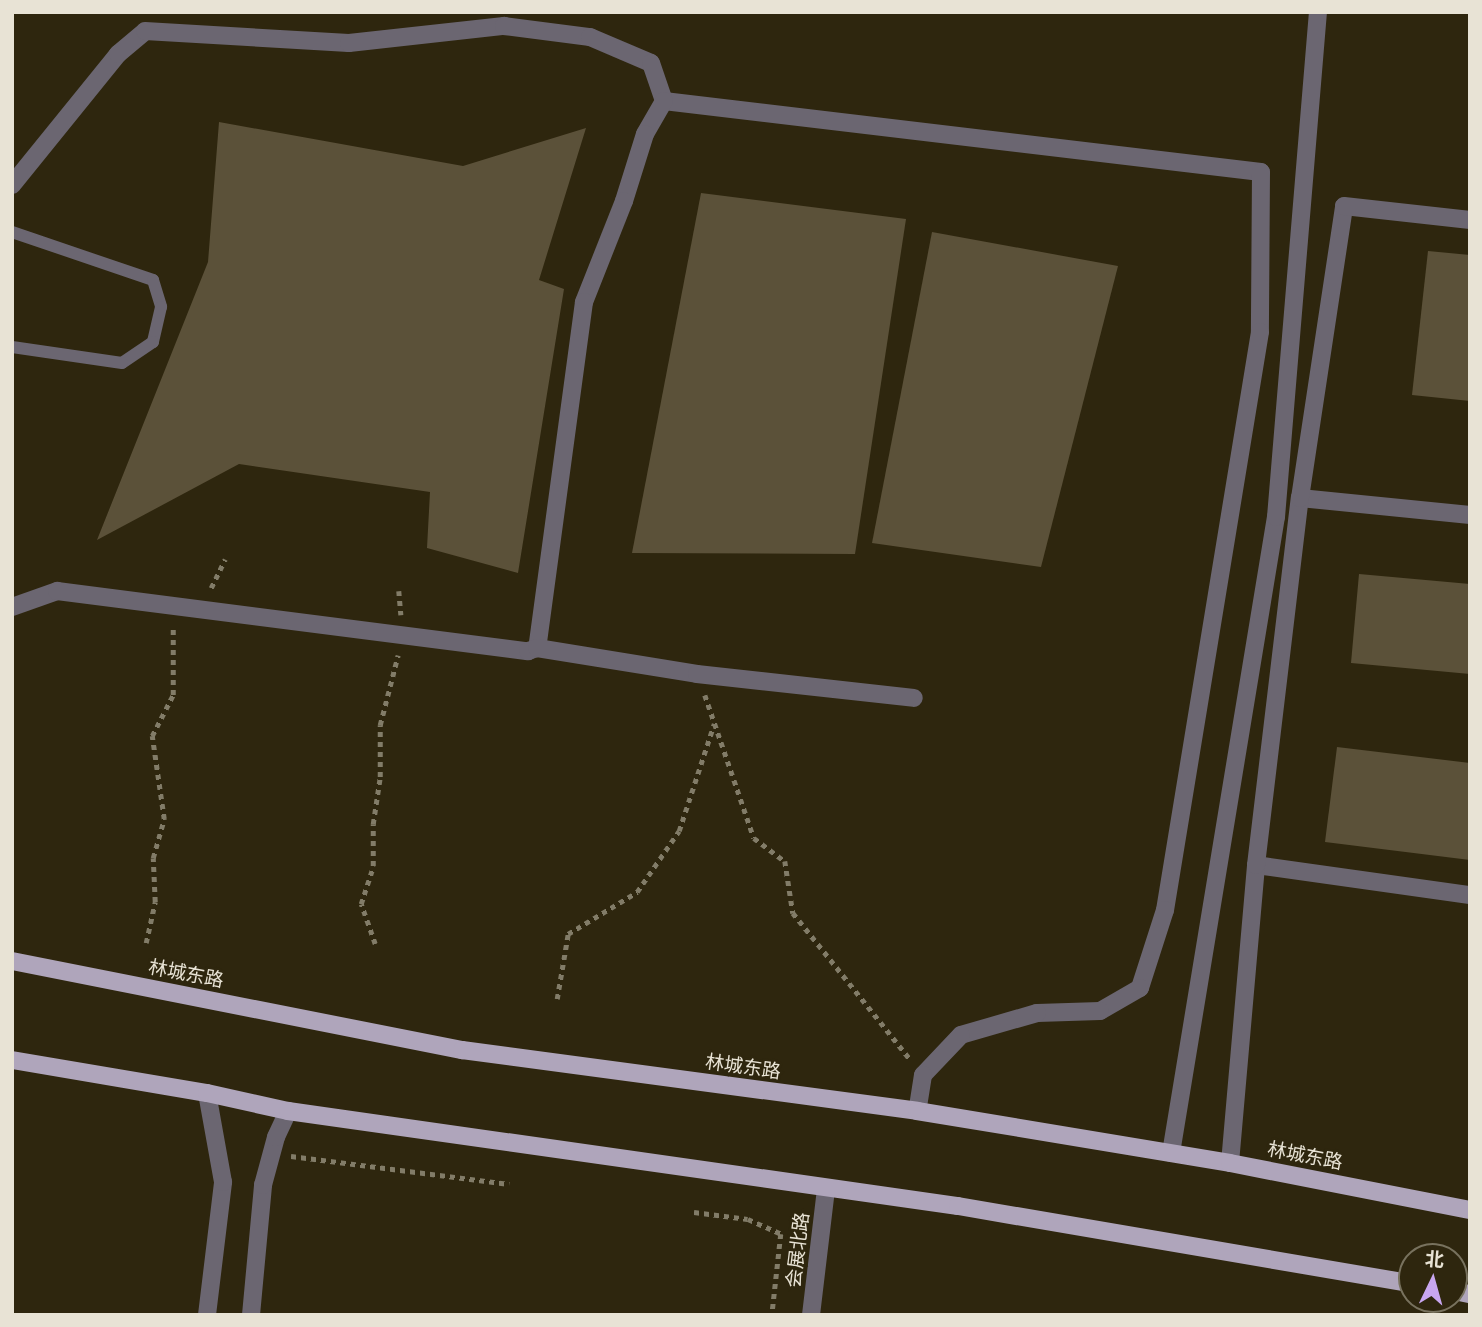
<!DOCTYPE html>
<html>
<head>
<meta charset="utf-8">
<style>
  body { margin:0 }
  #map { position:relative; width:1482px; height:1327px; overflow:hidden; background:#2e260e; font-family:Manrope,"Noto Sans SC",sans-serif }
  div>[style] { position:absolute }
  .building>* { inset:0; background:#5b5139 }
  .path>* { height:4.5px; margin-top:-2.25px; transform-origin:0; background:repeating-linear-gradient(90deg,#827c68 0 5px,transparent 0 10px) }
  .lane>* { height:12px; margin:-6px; padding:0 6px; transform-origin:6px; border-radius:6px; background:#6b6671 }
  .street>* { height:18px; margin:-9px; padding:0 9px; transform-origin:9px; border-radius:9px; background:#6b6671 }
  .primary>* { height:18px; margin:-9px; padding:0 9px; transform-origin:9px; border-radius:9px; background:#afa5bb }
  span { translate:-50% -50%; white-space:nowrap; text-align:center; line-height:1.15; -webkit-text-stroke:5px #2e260e; paint-order:stroke }
  .street-label { font-size:19px; color:#e8e3d5 }
  .frame { position:absolute; inset:0; border:14px solid #e8e3d5; pointer-events:none }
  .north { position:absolute; left:1398px; top:1243px; width:70px; height:70px; box-sizing:border-box; background:#2e260e; border:2px solid #78725e; border-radius:50%; rotate:5deg; font-size:19px; font-weight:700; line-height:28px; text-align:center; color:#e8e3d5 }
  .north::after { content:''; display:block; margin:auto; width:24px; height:32px; background:#c8a6ef; clip-path:polygon(50% 0,100% 100%,50% 72%,0 100%) }
</style>
</head>
<body>
<div id="map">
  <div class="building">
    <i style="clip-path:polygon(219px 122px,463px 166px,586px 128px,539px 280px,564px 289px,518px 573px,427px 548px,430px 492px,239px 464px,97px 540px,208px 262px)"></i>
    <i style="clip-path:polygon(701px 193px,906px 219px,855px 554px,632px 553px)"></i>
    <i style="clip-path:polygon(932px 232px,1118px 266px,1041px 567px,872px 543px)"></i>
    <i style="clip-path:polygon(1428px 251px,1470px 255px,1470px 401px,1412px 395px)"></i>
    <i style="clip-path:polygon(1359px 574px,1470px 584px,1470px 674px,1351px 663px)"></i>
    <i style="clip-path:polygon(1337px 747px,1470px 763px,1470px 860px,1325px 842px)"></i>
  </div>
  <div class="path">
    <i style="left:211px;top:588px;width:32px;rotate:-64deg"></i>
    <i style="left:399px;top:591px;width:24px;rotate:85deg"></i>
    <i style="left:705px;top:695px;width:151px;rotate:71.1deg"></i>
    <i style="left:754px;top:838px;width:39px;rotate:37deg"></i>
    <i style="left:785px;top:861px;width:53px;rotate:81.3deg"></i>
    <i style="left:793px;top:913px;width:186px;rotate:51.3deg"></i>
    <i style="left:146px;top:943px;width:42px;rotate:-77.6deg"></i>
    <i style="left:155px;top:902px;width:44px;rotate:-92.6deg"></i>
    <i style="left:153px;top:858px;width:41px;rotate:-74.2deg"></i>
    <i style="left:164px;top:819px;width:84px;rotate:-98.2deg"></i>
    <i style="left:152px;top:736px;width:46px;rotate:-62.9deg"></i>
    <i style="left:173px;top:695px;width:68px;rotate:-90deg"></i>
    <i style="left:375px;top:944px;width:42px;rotate:-109.3deg"></i>
    <i style="left:361px;top:904px;width:40px;rotate:-72deg"></i>
    <i style="left:373px;top:866px;width:42px;rotate:-90deg"></i>
    <i style="left:373px;top:824px;width:48px;rotate:-81.5deg"></i>
    <i style="left:380px;top:777px;width:52px;rotate:-90deg"></i>
    <i style="left:380px;top:725px;width:72px;rotate:-75.6deg"></i>
    <i style="left:557px;top:999px;width:66px;rotate:-80.4deg"></i>
    <i style="left:568px;top:934px;width:81px;rotate:-31.3deg"></i>
    <i style="left:637px;top:892px;width:74px;rotate:-55.5deg"></i>
    <i style="left:679px;top:831px;width:113px;rotate:-71.9deg"></i>
    <i style="left:291px;top:1156px;width:220px;rotate:7.3deg"></i>
    <i style="left:694px;top:1212px;width:54px;rotate:7.4deg"></i>
    <i style="left:748px;top:1219px;width:36px;rotate:24deg"></i>
    <i style="left:781px;top:1234px;width:81px;rotate:96.3deg"></i>
  </div>
  <div class="lane">
    <i style="left:12px;top:232px;width:149px;rotate:18.8deg"></i>
    <i style="left:153px;top:280px;width:28px;rotate:73deg"></i>
    <i style="left:161px;top:307px;width:36px;rotate:103deg"></i>
    <i style="left:153px;top:342px;width:37px;rotate:146deg"></i>
    <i style="left:122px;top:363px;width:111px;rotate:-171.7deg"></i>
  </div>
  <div class="street">
    <i style="left:664px;top:101px;width:601px;rotate:6.78deg"></i>
    <i style="left:1261px;top:172px;width:160px;rotate:90.4deg"></i>
    <i style="left:1260px;top:332px;width:586px;rotate:99.33deg"></i>
    <i style="left:1165px;top:910px;width:82px;rotate:107.8deg"></i>
    <i style="left:1140px;top:988px;width:46px;rotate:150.1deg"></i>
    <i style="left:1100px;top:1011px;width:63px;rotate:178.2deg"></i>
    <i style="left:1037px;top:1013px;width:79px;rotate:163.9deg"></i>
    <i style="left:961px;top:1035px;width:55px;rotate:133.5deg"></i>
    <i style="left:923px;top:1075px;width:36px;rotate:99deg"></i>
    <i style="left:12px;top:185px;width:169px;rotate:-51deg"></i>
    <i style="left:118px;top:54px;width:35px;rotate:-40deg"></i>
    <i style="left:145px;top:31px;width:204px;rotate:3.4deg"></i>
    <i style="left:349px;top:43px;width:156px;rotate:-6.3deg"></i>
    <i style="left:504px;top:26px;width:87px;rotate:7.3deg"></i>
    <i style="left:590px;top:37px;width:66px;rotate:23.1deg"></i>
    <i style="left:651px;top:63px;width:40px;rotate:71.1deg"></i>
    <i style="left:664px;top:101px;width:38px;rotate:120deg"></i>
    <i style="left:645px;top:134px;width:70px;rotate:107.4deg"></i>
    <i style="left:624px;top:201px;width:109px;rotate:111.6deg"></i>
    <i style="left:584px;top:302px;width:349px;rotate:97.7deg"></i>
    <i style="left:1300px;top:498px;width:171px;rotate:5.7deg"></i>
    <i style="left:12px;top:607px;width:48px;rotate:-19.6deg"></i>
    <i style="left:57px;top:591px;width:475px;rotate:7.3deg"></i>
    <i style="left:528px;top:651px;width:9px;rotate:-18deg"></i>
    <i style="left:537px;top:648px;width:162px;rotate:9.2deg"></i>
    <i style="left:697px;top:674px;width:218px;rotate:6.3deg"></i>
    <i style="left:1256px;top:865px;width:216px;rotate:8deg"></i>
    <i style="left:1171px;top:1153px;width:645px;rotate:-80.63deg"></i>
    <i style="left:1276px;top:517px;width:507px;rotate:-85.25deg"></i>
    <i style="left:1230px;top:1163px;width:299px;rotate:-85deg"></i>
    <i style="left:1256px;top:865px;width:370px;rotate:-83.2deg"></i>
    <i style="left:1300px;top:498px;width:295px;rotate:-81.4deg"></i>
    <i style="left:1344px;top:206px;width:127px;rotate:6.3deg"></i>
    <i style="left:207px;top:1315px;width:134px;rotate:-83.1deg"></i>
    <i style="left:223px;top:1182px;width:90px;rotate:-100.2deg"></i>
    <i style="left:251px;top:1315px;width:131px;rotate:-84.7deg"></i>
    <i style="left:263px;top:1185px;width:50px;rotate:-74.8deg"></i>
    <i style="left:276px;top:1137px;width:29px;rotate:-65deg"></i>
    <i style="left:811px;top:1315px;width:127px;rotate:-83.2deg"></i>
  </div>
  <div class="primary">
    <i style="left:12px;top:961px;width:459px;rotate:11.2deg"></i>
    <i style="left:462px;top:1050px;width:459px;rotate:7.6deg"></i>
    <i style="left:917px;top:1111px;width:317px;rotate:9.4deg"></i>
    <i style="left:1230px;top:1163px;width:245px;rotate:11.1deg"></i>
    <i style="left:12px;top:1060px;width:198px;rotate:9.6deg"></i>
    <i style="left:207px;top:1093px;width:83px;rotate:12.5deg"></i>
    <i style="left:288px;top:1111px;width:677px;rotate:8.07deg"></i>
    <i style="left:958px;top:1206px;width:461px;rotate:9.7deg"></i>
    <i style="left:1454px;top:1291px;width:16px;rotate:11deg"></i>
  </div>
  <div class="street-label">
    <span style="left:186px;top:974px;rotate:11deg">林城东路</span>
    <span style="left:743px;top:1067px;rotate:8deg">林城东路</span>
    <span style="left:1305px;top:1156px;rotate:11deg">林城东路</span>
    <span style="left:798px;top:1250px;rotate:-83deg">会展北路</span>
  </div>
  <div class="frame"></div>
  <div class="north">北</div>
</div>
</body>
</html>
